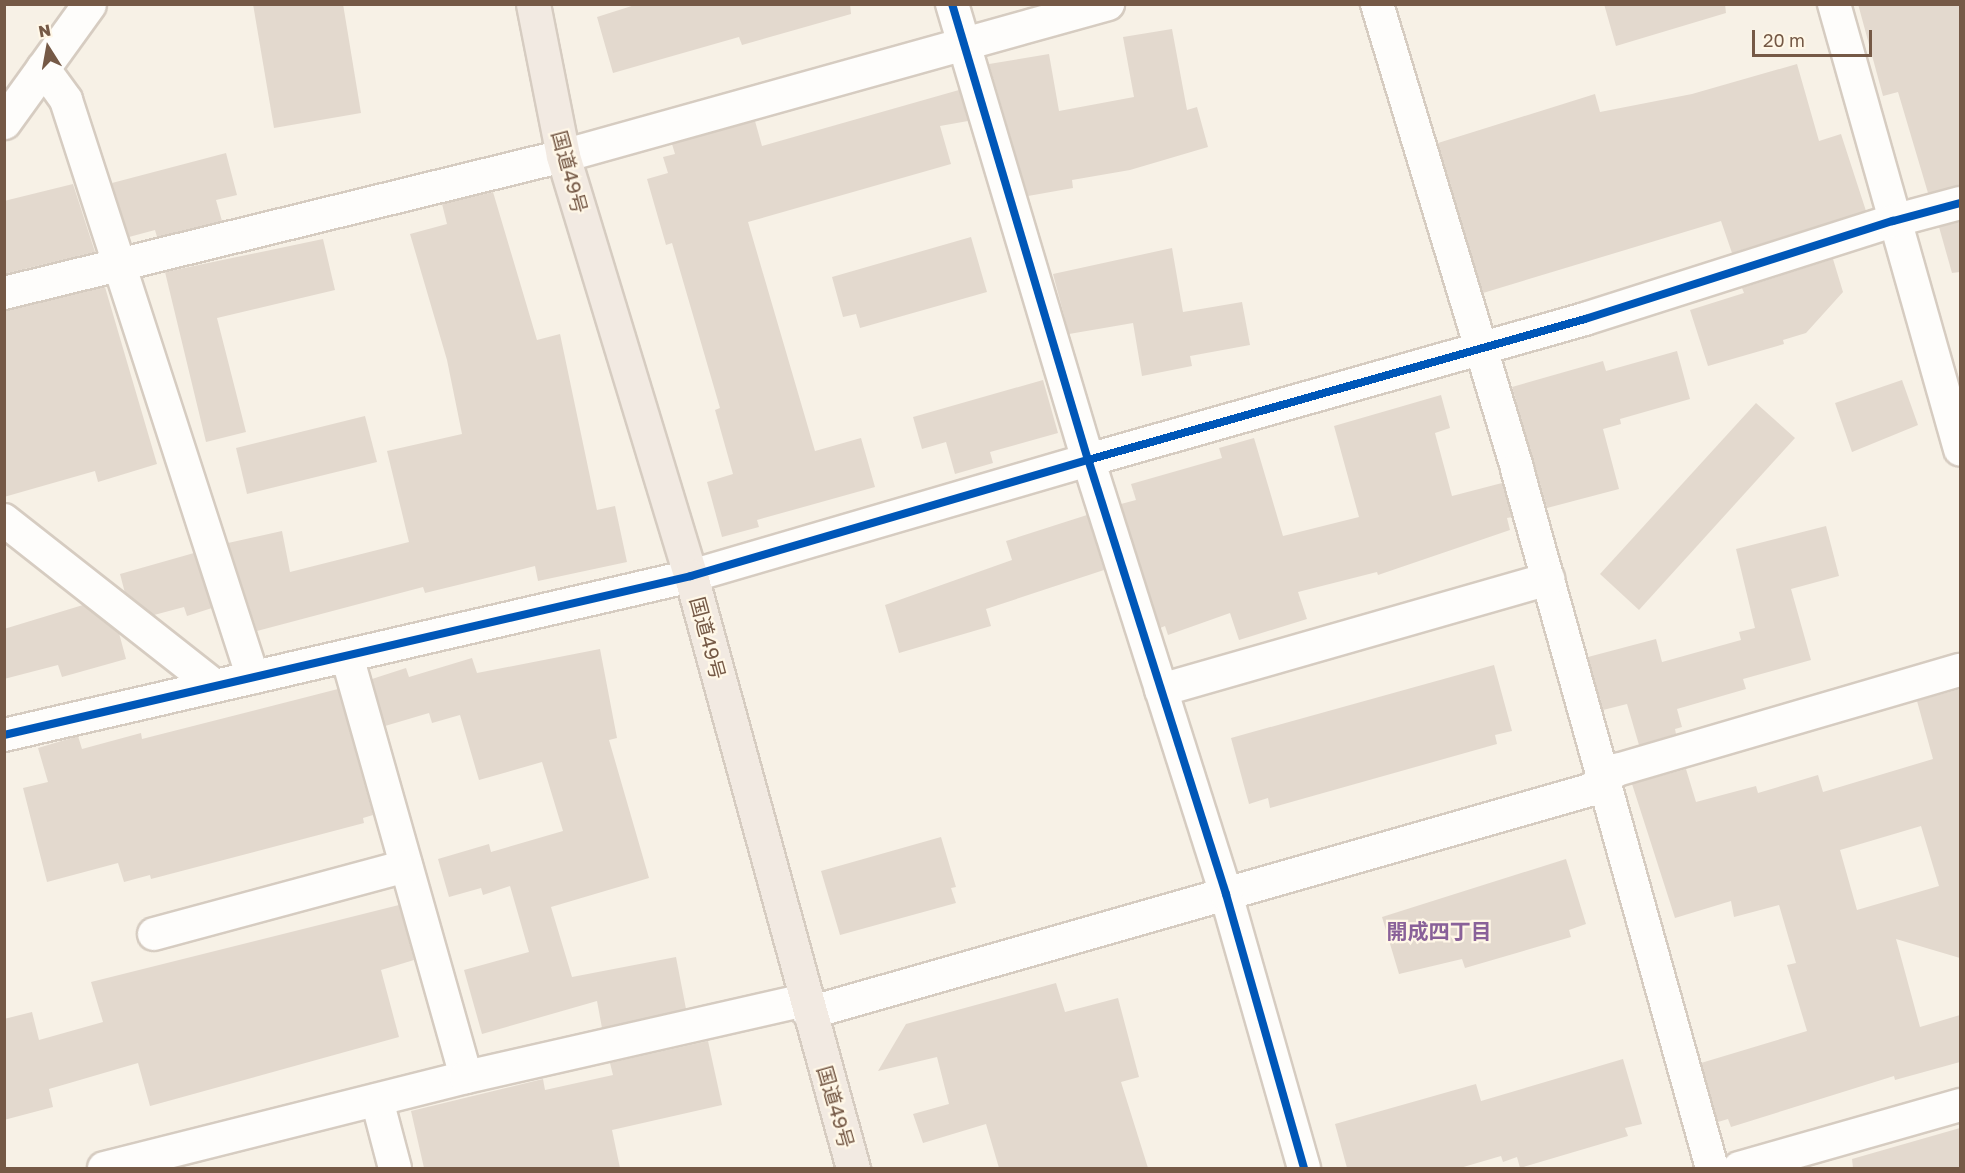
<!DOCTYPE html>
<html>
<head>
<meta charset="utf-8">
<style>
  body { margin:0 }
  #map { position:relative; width:1965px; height:1173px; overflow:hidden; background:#f7f1e6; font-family:"Golos Text","Noto Sans JP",sans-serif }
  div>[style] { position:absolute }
  .building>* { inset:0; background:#e3d9ce }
  .roads { filter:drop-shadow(2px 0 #d6ccc1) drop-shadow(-2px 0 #d6ccc1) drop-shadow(0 2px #d6ccc1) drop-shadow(0 -2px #d6ccc1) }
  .minor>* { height:32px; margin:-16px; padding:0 16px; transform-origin:16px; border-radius:16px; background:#fefdfb }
  .secondary>* { height:33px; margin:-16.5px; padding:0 16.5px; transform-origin:16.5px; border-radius:16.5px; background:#fefdfb }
  .trunk>* { height:33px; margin:-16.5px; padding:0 16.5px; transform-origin:16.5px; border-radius:16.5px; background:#f2eae2 }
  .cycleway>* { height:8px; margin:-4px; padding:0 4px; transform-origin:4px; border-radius:4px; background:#0057b8 }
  span { translate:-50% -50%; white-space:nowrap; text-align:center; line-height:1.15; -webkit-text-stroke:4.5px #fff7e7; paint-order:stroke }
  .street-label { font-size:20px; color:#755946 }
  .neighbourhood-label { font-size:21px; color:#896199; font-weight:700 }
  .frame { position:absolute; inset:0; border:6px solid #755946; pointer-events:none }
  .north { position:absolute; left:18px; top:18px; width:60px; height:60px; -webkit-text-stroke:4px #fff7e7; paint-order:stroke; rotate:349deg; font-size:16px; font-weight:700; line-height:24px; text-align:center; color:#755946 }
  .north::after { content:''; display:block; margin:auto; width:21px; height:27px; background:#755946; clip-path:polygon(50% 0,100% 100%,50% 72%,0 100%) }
  .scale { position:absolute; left:1752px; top:30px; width:120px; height:27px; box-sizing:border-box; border:3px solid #755946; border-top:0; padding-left:8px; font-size:18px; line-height:21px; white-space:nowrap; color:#755946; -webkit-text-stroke:4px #fff7e7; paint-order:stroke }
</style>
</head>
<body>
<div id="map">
  <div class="building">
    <i style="clip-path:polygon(253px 4px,343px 4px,361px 113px,274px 128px)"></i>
    <i style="clip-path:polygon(638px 4px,850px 4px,851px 14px,742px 45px,739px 37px,613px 73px,597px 17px)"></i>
    <i style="clip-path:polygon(1604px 4px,1725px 4px,1726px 13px,1616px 46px)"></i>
    <i style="clip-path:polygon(1858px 4px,1960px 4px,1960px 186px,1928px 193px,1898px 92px,1883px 96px)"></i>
    <i style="clip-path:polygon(1172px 29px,1187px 110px,1197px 107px,1208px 147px,1130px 170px,1072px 180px,1073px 188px,1028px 196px,989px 64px,1049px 54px,1059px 111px,1134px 97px,1123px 37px)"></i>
    <i style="clip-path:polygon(1797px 64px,1819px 141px,1841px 134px,1866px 211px,1732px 253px,1721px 221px,1483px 293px,1438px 143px,1595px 94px,1600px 112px,1692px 94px)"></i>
    <i style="clip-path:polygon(959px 90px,968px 121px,940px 126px,951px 164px,748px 222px,815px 451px,861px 438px,875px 487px,757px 520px,759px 527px,722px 537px,707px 482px,733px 474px,715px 410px,720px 408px,672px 243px,666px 245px,647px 179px,668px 173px,663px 157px,675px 154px,672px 144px,755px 121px,762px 146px)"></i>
    <i style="clip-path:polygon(226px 153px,237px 195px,216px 200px,222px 221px,157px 237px,155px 230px,129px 237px,112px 183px)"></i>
    <i style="clip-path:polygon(73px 184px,95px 252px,4px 274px,4px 201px)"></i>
    <i style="clip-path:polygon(493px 192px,537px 340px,560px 334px,597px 510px,615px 506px,627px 562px,538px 581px,535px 566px,425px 593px,423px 587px,257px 631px,228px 543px,282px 531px,290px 572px,409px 542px,387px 451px,462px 434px,447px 360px,410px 234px,447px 224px,442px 204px)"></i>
    <i style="clip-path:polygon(1960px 222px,1960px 272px,1952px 273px,1939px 227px)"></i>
    <i style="clip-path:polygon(971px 237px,987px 292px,860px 328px,856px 314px,843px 317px,832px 277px)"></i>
    <i style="clip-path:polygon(323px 239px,335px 290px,217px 318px,246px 432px,206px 442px,165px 272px)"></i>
    <i style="clip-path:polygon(1172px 248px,1183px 312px,1242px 302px,1250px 345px,1190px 356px,1192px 366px,1142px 376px,1133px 323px,1069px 334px,1053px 274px)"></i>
    <i style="clip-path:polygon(1833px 259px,1843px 292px,1806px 333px,1783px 340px,1784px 344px,1708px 366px,1690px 310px,1744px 293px,1742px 288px)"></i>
    <i style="clip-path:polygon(105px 287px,157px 464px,98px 482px,95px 471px,4px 497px,4px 310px)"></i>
    <i style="clip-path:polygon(1677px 351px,1690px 399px,1620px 419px,1621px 424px,1603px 429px,1619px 489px,1547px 508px,1512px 387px,1603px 361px,1606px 371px)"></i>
    <i style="clip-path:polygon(1043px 380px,1058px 433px,990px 452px,993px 463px,955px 474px,946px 442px,922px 449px,913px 417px)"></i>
    <i style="clip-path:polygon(1902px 380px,1918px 425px,1852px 452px,1835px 403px)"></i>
    <i style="clip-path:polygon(1441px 395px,1450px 428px,1435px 433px,1452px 496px,1502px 483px,1512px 517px,1507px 518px,1510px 530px,1378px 575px,1377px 572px,1298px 592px,1307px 619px,1239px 640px,1230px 613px,1168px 635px,1165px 626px,1160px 628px,1121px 504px,1136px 500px,1131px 484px,1222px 458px,1219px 448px,1254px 438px,1283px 536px,1359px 517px,1334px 426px)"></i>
    <i style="clip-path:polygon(1756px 403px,1795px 438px,1639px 610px,1600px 574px)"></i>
    <i style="clip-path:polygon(365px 416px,377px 462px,247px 494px,236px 448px)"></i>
    <i style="clip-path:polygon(1087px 515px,1104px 570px,986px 609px,991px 626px,899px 653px,885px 605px,1012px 560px,1006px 541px)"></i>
    <i style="clip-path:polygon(1826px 526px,1839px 576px,1791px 589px,1811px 660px,1743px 679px,1746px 689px,1677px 709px,1682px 727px,1675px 729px,1676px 734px,1639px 745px,1627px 704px,1603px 710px,1588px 657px,1656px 639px,1662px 662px,1741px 640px,1739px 632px,1755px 628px,1736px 549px)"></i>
    <i style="clip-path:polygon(194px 553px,212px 608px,187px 616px,184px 607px,154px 615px,125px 593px,120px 574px)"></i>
    <i style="clip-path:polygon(83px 605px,119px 633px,126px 659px,62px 677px,58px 665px,4px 679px,4px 629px)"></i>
    <i style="clip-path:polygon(600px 649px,617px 738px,609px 740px,649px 878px,551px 907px,572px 977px,676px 957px,686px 1009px,602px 1028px,597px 1001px,482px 1034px,464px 970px,529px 952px,510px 886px,483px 895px,481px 888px,449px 897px,438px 859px,489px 844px,491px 852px,563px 831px,542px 762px,479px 780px,460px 715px,432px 723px,429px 713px,385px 726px,372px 679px,406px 668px,409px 677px,472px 658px,477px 673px)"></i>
    <i style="clip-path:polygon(1494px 665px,1512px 731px,1495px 735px,1497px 744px,1270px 808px,1268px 798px,1249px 804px,1231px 738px)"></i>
    <i style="clip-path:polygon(338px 689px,373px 815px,363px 818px,364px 823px,151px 879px,150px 875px,124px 882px,118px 863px,47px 882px,23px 788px,48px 782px,38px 748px,78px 736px,82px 749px,141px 733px,142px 739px)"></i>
    <i style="clip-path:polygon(evenodd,1960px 689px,1960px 958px,1896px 939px,1920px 1027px,1960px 1015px,1960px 1062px,1895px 1080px,1894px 1076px,1731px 1127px,1728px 1119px,1718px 1122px,1701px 1063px,1807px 1031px,1787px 965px,1796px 963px,1779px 905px,1734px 917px,1731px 901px,1675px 918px,1632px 784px,1686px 769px,1696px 802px,1756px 786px,1758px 793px,1818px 775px,1823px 792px,1933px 759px,1917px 701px,1960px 689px,1921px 826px,1939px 886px,1857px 910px,1840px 850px,1921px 826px)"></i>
    <i style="clip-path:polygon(941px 837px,956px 887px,951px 888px,956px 903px,840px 935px,821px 871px)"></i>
    <i style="clip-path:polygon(1566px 859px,1586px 924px,1569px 930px,1571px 937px,1465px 968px,1462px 959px,1399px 974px,1382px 917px)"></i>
    <i style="clip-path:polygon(399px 905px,414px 960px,381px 970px,399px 1037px,150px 1106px,138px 1063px,49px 1089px,53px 1107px,4px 1120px,4px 1019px,32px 1012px,39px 1040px,103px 1022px,91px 982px)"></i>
    <i style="clip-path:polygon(1056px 983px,1065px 1012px,1118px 998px,1139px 1077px,1121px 1082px,1148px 1168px,999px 1168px,986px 1124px,923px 1143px,913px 1114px,949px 1104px,937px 1057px,878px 1071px,906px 1024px)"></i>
    <i style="clip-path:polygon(708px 1041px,722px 1105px,612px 1130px,620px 1168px,424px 1168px,411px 1111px,543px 1079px,545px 1090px,613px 1075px,610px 1063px)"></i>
    <i style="clip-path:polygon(1623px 1059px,1642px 1124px,1625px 1128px,1628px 1136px,1520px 1168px,1517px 1157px,1503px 1162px,1501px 1156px,1460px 1168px,1347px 1168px,1335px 1124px,1476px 1084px,1481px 1101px)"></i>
    <i style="clip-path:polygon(1960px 1128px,1960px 1168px,1853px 1168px,1852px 1159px)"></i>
  </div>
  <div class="roads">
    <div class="minor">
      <i style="left:1377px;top:4px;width:486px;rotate:73.2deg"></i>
      <i style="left:1517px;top:469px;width:726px;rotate:74.41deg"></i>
      <i style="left:1834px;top:4px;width:463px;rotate:74.2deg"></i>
      <i style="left:43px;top:68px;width:39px;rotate:54deg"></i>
      <i style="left:66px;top:100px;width:607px;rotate:72.07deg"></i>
      <i style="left:4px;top:293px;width:576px;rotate:-13.77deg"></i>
      <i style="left:563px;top:156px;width:566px;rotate:-15.58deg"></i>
      <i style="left:4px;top:520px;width:268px;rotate:38.2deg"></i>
      <i style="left:347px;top:656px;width:437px;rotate:74.2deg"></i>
      <i style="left:1161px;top:690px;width:403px;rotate:-16deg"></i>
      <i style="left:4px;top:735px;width:705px;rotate:-13.03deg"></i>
      <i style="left:691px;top:576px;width:414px;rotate:-16.3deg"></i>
      <i style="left:1088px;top:460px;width:476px;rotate:-106.6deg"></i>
      <i style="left:154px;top:934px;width:261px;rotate:-15.1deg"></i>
      <i style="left:809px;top:1013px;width:812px;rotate:-15.94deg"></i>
      <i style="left:1590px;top:790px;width:34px;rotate:-37deg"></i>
      <i style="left:1617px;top:770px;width:357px;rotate:-16.3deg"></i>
      <i style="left:377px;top:1100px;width:70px;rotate:75.2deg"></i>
      <i style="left:104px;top:1168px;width:373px;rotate:-14.1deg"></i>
      <i style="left:466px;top:1077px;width:349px;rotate:-12.8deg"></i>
      <i style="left:1304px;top:1168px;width:285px;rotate:-105.9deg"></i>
      <i style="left:1226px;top:894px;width:455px;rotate:-107.6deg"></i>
      <i style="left:1088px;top:460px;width:517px;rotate:-15.84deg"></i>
      <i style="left:1585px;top:319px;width:323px;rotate:-17.7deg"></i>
      <i style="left:1893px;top:221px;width:69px;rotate:-15deg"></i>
      <i style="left:1739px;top:1168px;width:230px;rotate:-15.9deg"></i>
    </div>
    <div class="secondary">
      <i style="left:4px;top:122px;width:145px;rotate:-54.2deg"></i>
    </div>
    <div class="trunk">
      <i style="left:533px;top:4px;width:155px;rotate:78.8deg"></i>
      <i style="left:563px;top:156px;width:439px;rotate:73.1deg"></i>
      <i style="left:691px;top:576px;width:614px;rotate:74.7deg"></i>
    </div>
  </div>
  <div class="cycleway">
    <i style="left:4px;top:735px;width:705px;rotate:-13.03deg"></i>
    <i style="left:691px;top:576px;width:414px;rotate:-16.3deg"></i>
    <i style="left:1088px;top:460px;width:476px;rotate:-106.6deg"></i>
    <i style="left:1304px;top:1168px;width:285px;rotate:-105.9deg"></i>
    <i style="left:1226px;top:894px;width:455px;rotate:-107.6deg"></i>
    <i style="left:1088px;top:460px;width:517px;rotate:-15.84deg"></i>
    <i style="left:1585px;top:319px;width:323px;rotate:-17.7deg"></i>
    <i style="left:1893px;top:221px;width:69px;rotate:-15deg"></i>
  </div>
  <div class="street-label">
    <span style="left:570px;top:172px;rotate:75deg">国道49号</span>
    <span style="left:708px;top:638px;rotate:75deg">国道49号</span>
    <span style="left:836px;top:1107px;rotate:74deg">国道49号</span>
  </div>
  <div class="neighbourhood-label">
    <span style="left:1439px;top:931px">開成四丁目</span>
  </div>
  <div class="frame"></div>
  <div class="north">N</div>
  <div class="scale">20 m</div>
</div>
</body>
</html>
